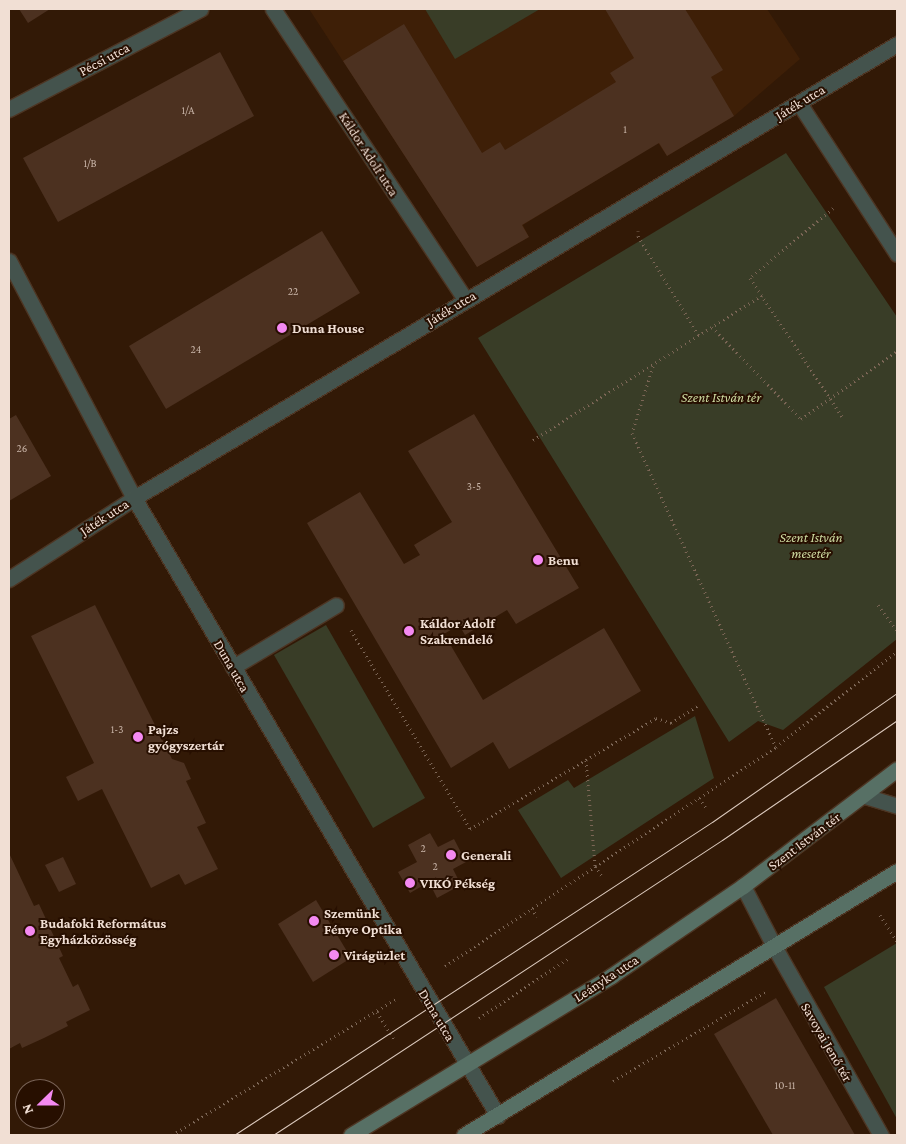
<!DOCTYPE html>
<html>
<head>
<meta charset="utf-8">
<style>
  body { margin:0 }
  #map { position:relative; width:906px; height:1144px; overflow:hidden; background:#321906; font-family:"Crimson Pro",serif }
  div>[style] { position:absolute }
  .built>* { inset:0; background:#3e1f07 }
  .green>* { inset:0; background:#393d27 }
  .building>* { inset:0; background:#4c3120 }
  .path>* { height:3px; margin-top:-1.5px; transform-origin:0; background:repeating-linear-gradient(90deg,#7c6656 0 1px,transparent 0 5px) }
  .roads { filter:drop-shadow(1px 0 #4d3523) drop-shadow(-1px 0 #4d3523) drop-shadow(0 1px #4d3523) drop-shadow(0 -1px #4d3523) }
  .service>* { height:15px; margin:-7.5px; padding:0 7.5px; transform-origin:7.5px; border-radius:7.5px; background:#44534d }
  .minor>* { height:15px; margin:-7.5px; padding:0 7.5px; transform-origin:7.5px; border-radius:7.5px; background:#44534d }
  .secondary>* { height:15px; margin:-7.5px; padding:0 7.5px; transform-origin:7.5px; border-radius:7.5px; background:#577065 }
  .tram>* { height:1px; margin:-0.5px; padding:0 0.5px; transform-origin:0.5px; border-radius:0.5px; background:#dbc9bd }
  .dots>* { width:14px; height:14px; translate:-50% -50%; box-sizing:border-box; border:2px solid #270f00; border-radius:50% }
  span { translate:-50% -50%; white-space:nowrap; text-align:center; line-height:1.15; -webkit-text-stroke:4px #270f00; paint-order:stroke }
  .number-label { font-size:11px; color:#c8b4a7 }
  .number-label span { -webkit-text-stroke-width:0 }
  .street-label { font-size:14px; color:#f1dfd4 }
  .poi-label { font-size:14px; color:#f1dfd4; font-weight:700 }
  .left { translate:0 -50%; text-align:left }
  .park-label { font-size:14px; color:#cddaa0; font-style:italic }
  .frame { position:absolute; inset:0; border:10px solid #f1dfd4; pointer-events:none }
  .north { position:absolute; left:15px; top:1079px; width:50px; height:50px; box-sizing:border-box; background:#270f00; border:1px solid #786255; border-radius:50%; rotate:248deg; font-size:14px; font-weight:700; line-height:20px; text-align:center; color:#f1dfd4 }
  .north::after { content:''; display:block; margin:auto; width:18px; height:22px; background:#f489f1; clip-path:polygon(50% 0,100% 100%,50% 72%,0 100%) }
</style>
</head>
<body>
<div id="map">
  <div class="built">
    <i style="clip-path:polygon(309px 9px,767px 9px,800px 59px,734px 116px,667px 156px,658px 143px,523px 225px,529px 237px,477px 267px)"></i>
  </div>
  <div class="green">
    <i style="clip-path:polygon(425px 9px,540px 9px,455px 59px)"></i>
    <i style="clip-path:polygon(786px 153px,897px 317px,897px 639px,783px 730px,758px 721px,729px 742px,478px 338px)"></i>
    <i style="clip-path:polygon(326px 625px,425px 798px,373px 828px,274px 655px)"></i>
    <i style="clip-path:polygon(695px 716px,714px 778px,561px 878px,518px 810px,568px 780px,574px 788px)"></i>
    <i style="clip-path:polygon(897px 943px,897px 1119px,824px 987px)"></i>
  </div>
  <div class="building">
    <i style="clip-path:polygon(19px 9px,50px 9px,28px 23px)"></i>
    <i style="clip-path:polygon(605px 9px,685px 9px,723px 70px,711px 77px,734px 116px,667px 156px,659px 143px,522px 225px,529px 237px,477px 267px,343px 61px,404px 24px,482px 153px,500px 142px,505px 150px,616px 82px,610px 73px,634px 58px)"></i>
    <i style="clip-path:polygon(220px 52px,254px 116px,58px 222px,23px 158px)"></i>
    <i style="clip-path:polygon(322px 231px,360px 293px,166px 409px,129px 346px)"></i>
    <i style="clip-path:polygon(474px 414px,579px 588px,516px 624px,507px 610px,465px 635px,459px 625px,444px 634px,483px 700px,604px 628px,641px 691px,509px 769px,493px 742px,451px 768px,307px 523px,360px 492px,404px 564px,420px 555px,414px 545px,452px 522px,408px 451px)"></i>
    <i style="clip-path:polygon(16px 415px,51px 476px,9px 501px,9px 419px)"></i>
    <i style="clip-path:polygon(95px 605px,172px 759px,184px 763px,191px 779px,186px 781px,206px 823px,197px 827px,218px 869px,185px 885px,179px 874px,151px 888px,102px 789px,78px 801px,66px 777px,94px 763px,31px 636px)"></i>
    <i style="clip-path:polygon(430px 833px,438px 847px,454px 839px,466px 862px,453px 869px,461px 885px,437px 898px,429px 882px,410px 893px,398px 872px,417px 862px,408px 845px)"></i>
    <i style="clip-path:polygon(9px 853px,34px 906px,39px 904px,63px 956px,59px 958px,73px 987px,78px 984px,90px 1010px,66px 1022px,68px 1026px,44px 1038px,22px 1048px,20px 1043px,9px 1049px)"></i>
    <i style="clip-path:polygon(63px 857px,76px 884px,59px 892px,45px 865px)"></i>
    <i style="clip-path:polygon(316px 900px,351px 958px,313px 982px,278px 924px)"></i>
    <i style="clip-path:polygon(776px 998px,855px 1135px,773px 1135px,714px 1034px)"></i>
  </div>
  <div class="path">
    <i style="left:833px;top:208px;width:109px;rotate:139.9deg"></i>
    <i style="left:750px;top:278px;width:168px;rotate:56.4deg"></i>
    <i style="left:638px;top:231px;width:5px;rotate:90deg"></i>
    <i style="left:638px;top:236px;width:117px;rotate:58.6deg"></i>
    <i style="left:712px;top:327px;width:128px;rotate:45.9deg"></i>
    <i style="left:801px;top:419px;width:118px;rotate:-35.3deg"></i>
    <i style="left:653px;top:366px;width:70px;rotate:107.4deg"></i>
    <i style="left:632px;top:433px;width:345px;rotate:65.4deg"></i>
    <i style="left:533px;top:440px;width:271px;rotate:-32.3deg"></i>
    <i style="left:878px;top:605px;width:32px;rotate:54deg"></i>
    <i style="left:351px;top:630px;width:232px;rotate:59.1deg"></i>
    <i style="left:470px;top:829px;width:217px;rotate:-30.8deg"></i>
    <i style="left:656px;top:718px;width:16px;rotate:18deg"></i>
    <i style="left:671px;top:723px;width:33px;rotate:-33deg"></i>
    <i style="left:586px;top:760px;width:106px;rotate:85.1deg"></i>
    <i style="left:595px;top:866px;width:11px;rotate:56deg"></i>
    <i style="left:699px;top:798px;width:12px;rotate:55deg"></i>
    <i style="left:532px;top:908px;width:10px;rotate:61deg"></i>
    <i style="left:880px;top:915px;width:31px;rotate:57deg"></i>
    <i style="left:445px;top:966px;width:397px;rotate:-33.5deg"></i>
    <i style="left:776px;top:747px;width:154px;rotate:-38.4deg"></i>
    <i style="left:377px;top:1012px;width:34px;rotate:58deg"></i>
    <i style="left:479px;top:1018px;width:108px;rotate:-33.7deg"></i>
    <i style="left:613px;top:1081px;width:178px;rotate:-30.3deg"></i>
    <i style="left:172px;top:1135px;width:262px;rotate:-31.3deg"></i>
  </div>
  <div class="roads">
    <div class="service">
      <i style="left:233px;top:667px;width:120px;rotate:-31deg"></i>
      <i style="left:775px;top:948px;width:215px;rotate:60.5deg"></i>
    </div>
    <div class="minor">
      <i style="left:273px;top:9px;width:348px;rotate:56.5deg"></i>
      <i style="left:799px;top:103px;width:180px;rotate:57deg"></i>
      <i style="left:9px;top:109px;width:216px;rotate:-27.6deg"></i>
      <i style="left:9px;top:261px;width:268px;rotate:62.2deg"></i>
      <i style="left:134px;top:498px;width:717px;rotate:59.5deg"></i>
      <i style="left:9px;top:579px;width:149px;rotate:-32.9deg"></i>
      <i style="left:134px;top:498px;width:888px;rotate:-30.75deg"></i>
      <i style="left:865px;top:796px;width:34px;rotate:17deg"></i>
      <i style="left:743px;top:886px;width:70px;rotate:62.7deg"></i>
    </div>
    <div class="secondary">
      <i style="left:351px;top:1135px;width:305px;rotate:-31.4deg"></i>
      <i style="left:611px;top:976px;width:160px;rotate:-34.3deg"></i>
      <i style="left:743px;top:886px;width:193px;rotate:-37.2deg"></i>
      <i style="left:464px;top:1135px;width:507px;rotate:-31.37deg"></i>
    </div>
  </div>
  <div class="tram">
    <i style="left:234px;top:1135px;width:571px;rotate:-33.22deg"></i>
    <i style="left:712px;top:822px;width:226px;rotate:-34.9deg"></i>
    <i style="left:273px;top:1135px;width:537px;rotate:-33.31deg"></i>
    <i style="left:722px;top:840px;width:212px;rotate:-34.4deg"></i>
  </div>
  <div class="dots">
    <i style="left:282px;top:328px;background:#f489f1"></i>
    <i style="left:538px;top:560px;background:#f489f1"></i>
    <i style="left:409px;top:631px;background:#f489f1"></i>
    <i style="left:138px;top:737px;background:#f489f1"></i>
    <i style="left:451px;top:855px;background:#f489f1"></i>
    <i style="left:410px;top:883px;background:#f489f1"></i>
    <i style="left:314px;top:921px;background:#f489f1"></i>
    <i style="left:30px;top:931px;background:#f489f1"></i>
    <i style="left:334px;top:955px;background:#f489f1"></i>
  </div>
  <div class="number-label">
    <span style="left:188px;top:110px">1/A</span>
    <span style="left:625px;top:129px">1</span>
    <span style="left:90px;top:163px">1/B</span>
    <span style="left:293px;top:291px">22</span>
    <span style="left:196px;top:349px">24</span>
    <span style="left:22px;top:448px">26</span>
    <span style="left:474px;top:486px">3-5</span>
    <span style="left:117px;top:729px">1-3</span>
    <span style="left:423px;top:848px">2</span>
    <span style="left:435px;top:866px">2</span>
    <span style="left:785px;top:1085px">10-11</span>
  </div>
  <div class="street-label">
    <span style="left:104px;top:59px;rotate:-28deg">Pécsi utca</span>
    <span style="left:800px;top:102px;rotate:-31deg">Játék utca</span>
    <span style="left:369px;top:154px;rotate:57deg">Káldor Adolf utca</span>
    <span style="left:451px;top:308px;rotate:-31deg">Játék utca</span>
    <span style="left:104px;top:517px;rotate:-33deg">Játék utca</span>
    <span style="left:232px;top:666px;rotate:60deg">Duna utca</span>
    <span style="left:804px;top:841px;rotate:-37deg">Szent István tér</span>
    <span style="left:606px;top:978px;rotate:-33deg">Leányka utca</span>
    <span style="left:437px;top:1015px;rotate:59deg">Duna utca</span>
    <span style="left:827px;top:1042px;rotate:60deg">Savoyai Jenő tér</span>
  </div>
  <div class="poi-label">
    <span class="left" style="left:292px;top:328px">Duna House</span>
    <span class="left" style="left:548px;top:560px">Benu</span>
    <span class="left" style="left:420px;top:631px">Káldor Adolf<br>Szakrendelő</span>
    <span class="left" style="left:148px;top:737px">Pajzs<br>gyógyszertár</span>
    <span class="left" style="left:461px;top:855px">Generali</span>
    <span class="left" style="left:420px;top:883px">VIKÓ Pékség</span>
    <span class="left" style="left:324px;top:921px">Szemünk<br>Fénye Optika</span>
    <span class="left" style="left:40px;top:931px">Budafoki Református<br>Egyházközösség</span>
    <span class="left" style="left:344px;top:955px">Virágüzlet</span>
  </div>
  <div class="park-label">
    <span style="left:721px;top:397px">Szent István tér</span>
    <span style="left:811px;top:545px">Szent István<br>mesetér</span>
  </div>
  <div class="frame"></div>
  <div class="north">N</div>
</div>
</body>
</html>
